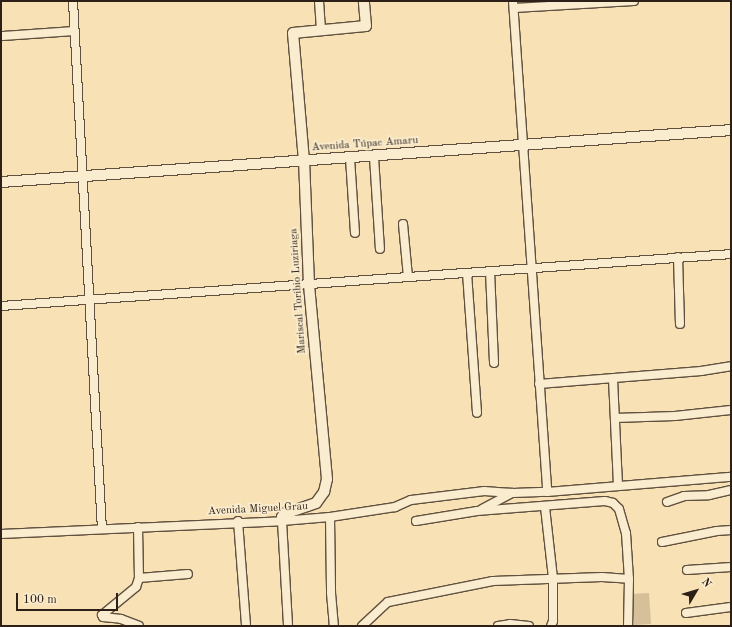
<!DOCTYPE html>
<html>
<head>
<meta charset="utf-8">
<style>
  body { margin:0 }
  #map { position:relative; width:732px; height:627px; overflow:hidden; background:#f8e1b4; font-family:"Old Standard TT",serif }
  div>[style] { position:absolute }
  .green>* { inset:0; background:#d5c099 }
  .roads { filter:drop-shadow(1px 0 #60503f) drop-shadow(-1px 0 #60503f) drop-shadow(0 1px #60503f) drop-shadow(0 -1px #60503f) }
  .minor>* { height:8px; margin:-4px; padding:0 4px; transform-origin:4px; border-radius:4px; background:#faecce }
  .tertiary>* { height:10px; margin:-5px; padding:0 5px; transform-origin:5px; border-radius:5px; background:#faecce }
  span { translate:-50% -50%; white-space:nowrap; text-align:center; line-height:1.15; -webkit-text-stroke:3.5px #faecce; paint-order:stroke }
  .street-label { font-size:11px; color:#2d2018 }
  .frame { position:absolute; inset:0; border:2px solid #2d2018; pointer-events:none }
  .north { position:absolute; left:676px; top:571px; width:40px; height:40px; -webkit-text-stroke:3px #faecce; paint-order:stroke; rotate:52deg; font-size:11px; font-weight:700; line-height:16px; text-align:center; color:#2d2018 }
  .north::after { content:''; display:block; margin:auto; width:14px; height:18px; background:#2d2018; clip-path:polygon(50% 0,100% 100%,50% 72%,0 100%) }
  .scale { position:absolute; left:16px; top:593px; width:102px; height:18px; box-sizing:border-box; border:2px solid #2d2018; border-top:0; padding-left:5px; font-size:12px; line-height:14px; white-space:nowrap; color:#2d2018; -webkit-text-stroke:3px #faecce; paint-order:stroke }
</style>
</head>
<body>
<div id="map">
  <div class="green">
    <i style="clip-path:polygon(649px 593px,651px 624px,633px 625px,631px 594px)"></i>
  </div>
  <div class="roads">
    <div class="minor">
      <i style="left:73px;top:1px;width:529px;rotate:86.86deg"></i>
      <i style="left:319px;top:1px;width:30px;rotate:86deg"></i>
      <i style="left:513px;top:1px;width:492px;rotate:86deg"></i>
      <i style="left:514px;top:8px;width:120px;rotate:-3.3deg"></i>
      <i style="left:1px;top:36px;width:73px;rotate:-3.9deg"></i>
      <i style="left:374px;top:157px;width:92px;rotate:86.3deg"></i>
      <i style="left:350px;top:158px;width:75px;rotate:86.2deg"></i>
      <i style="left:403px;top:224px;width:53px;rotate:84.6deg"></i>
      <i style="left:678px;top:257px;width:67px;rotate:88.3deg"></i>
      <i style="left:490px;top:271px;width:92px;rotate:87.5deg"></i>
      <i style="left:467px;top:273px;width:140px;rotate:85.9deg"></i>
      <i style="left:1px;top:306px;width:732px;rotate:-4.07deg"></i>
      <i style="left:613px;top:379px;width:107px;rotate:87.3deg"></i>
      <i style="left:539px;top:384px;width:163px;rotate:-4.6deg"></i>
      <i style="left:701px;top:371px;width:30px;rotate:-9deg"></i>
      <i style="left:615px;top:418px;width:60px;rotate:-1.9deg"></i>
      <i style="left:675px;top:416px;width:56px;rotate:-6.1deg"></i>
      <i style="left:667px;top:502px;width:18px;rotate:-19deg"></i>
      <i style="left:684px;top:496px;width:25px;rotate:-2deg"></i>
      <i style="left:709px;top:495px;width:23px;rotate:-13deg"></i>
      <i style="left:545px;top:507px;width:71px;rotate:83.6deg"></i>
      <i style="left:553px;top:578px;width:43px;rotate:90deg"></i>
      <i style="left:553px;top:621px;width:5px;rotate:112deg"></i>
      <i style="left:482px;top:509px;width:34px;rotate:-28deg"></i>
      <i style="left:330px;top:517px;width:76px;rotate:89.2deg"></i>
      <i style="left:331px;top:593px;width:33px;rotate:85deg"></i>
      <i style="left:238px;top:521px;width:105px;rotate:85.6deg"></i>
      <i style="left:282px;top:521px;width:105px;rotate:86.7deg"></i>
      <i style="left:416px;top:521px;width:62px;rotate:-9.3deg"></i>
      <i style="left:477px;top:511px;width:128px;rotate:-4.5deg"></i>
      <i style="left:605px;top:501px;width:8px;rotate:14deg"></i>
      <i style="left:613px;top:503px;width:8px;rotate:45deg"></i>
      <i style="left:619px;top:509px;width:25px;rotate:74deg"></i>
      <i style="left:626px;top:533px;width:46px;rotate:86.3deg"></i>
      <i style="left:629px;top:579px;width:47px;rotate:91.2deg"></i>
      <i style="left:138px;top:527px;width:51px;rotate:88.9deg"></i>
      <i style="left:139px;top:578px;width:9px;rotate:108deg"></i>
      <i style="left:136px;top:587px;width:44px;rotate:140.5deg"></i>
      <i style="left:102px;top:615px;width:2px;rotate:63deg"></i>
      <i style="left:103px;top:617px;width:18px;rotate:6deg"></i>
      <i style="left:121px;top:619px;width:19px;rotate:21deg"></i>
      <i style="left:1px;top:534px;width:281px;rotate:-2.6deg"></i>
      <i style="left:282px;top:521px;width:48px;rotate:-4.8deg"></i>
      <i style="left:330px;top:517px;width:66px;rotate:-8.7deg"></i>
      <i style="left:395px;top:507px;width:17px;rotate:-24deg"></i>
      <i style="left:411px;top:500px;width:74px;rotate:-7deg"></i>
      <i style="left:484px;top:491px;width:29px;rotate:4deg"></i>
      <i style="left:513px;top:493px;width:34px;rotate:-2deg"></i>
      <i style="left:547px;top:492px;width:185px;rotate:-4.7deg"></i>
      <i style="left:662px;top:542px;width:56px;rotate:-11.3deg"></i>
      <i style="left:717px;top:531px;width:14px;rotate:-4deg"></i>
      <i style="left:687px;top:570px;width:44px;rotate:-3.9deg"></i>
      <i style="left:139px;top:578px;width:49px;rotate:-4.7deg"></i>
      <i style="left:686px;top:613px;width:45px;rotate:-7.6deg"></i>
      <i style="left:362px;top:626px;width:35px;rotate:-43deg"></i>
      <i style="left:388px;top:602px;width:107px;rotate:-11.3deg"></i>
      <i style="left:493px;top:581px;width:109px;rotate:-2.1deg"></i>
      <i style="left:602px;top:577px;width:27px;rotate:4deg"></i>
      <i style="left:498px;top:626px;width:12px;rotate:-9deg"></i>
      <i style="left:510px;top:624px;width:19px;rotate:6deg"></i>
    </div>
    <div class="tertiary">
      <i style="left:1px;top:182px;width:732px;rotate:-4.07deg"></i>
      <i style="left:282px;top:521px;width:4px;rotate:-90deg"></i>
      <i style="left:282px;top:517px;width:4px;rotate:-56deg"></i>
      <i style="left:284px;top:514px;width:34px;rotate:-19deg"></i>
      <i style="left:316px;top:503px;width:14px;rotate:-54deg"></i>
      <i style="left:324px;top:492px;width:13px;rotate:-77deg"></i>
      <i style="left:327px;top:479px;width:196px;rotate:-95.3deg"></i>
      <i style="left:309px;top:284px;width:123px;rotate:-92.3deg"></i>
      <i style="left:304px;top:161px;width:128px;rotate:-94.9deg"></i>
      <i style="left:293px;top:33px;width:73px;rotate:-5.5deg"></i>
      <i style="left:366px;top:26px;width:25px;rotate:-95deg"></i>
    </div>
  </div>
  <div class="street-label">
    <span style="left:365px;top:145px;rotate:-4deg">Avenida Túpac Amaru</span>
    <span style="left:299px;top:291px;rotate:-94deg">Mariscal Toribio Luziriaga</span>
    <span style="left:258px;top:510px;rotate:-3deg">Avenida Miguel Grau</span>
  </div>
  <div class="frame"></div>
  <div class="north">N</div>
  <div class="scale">100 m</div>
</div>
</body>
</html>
